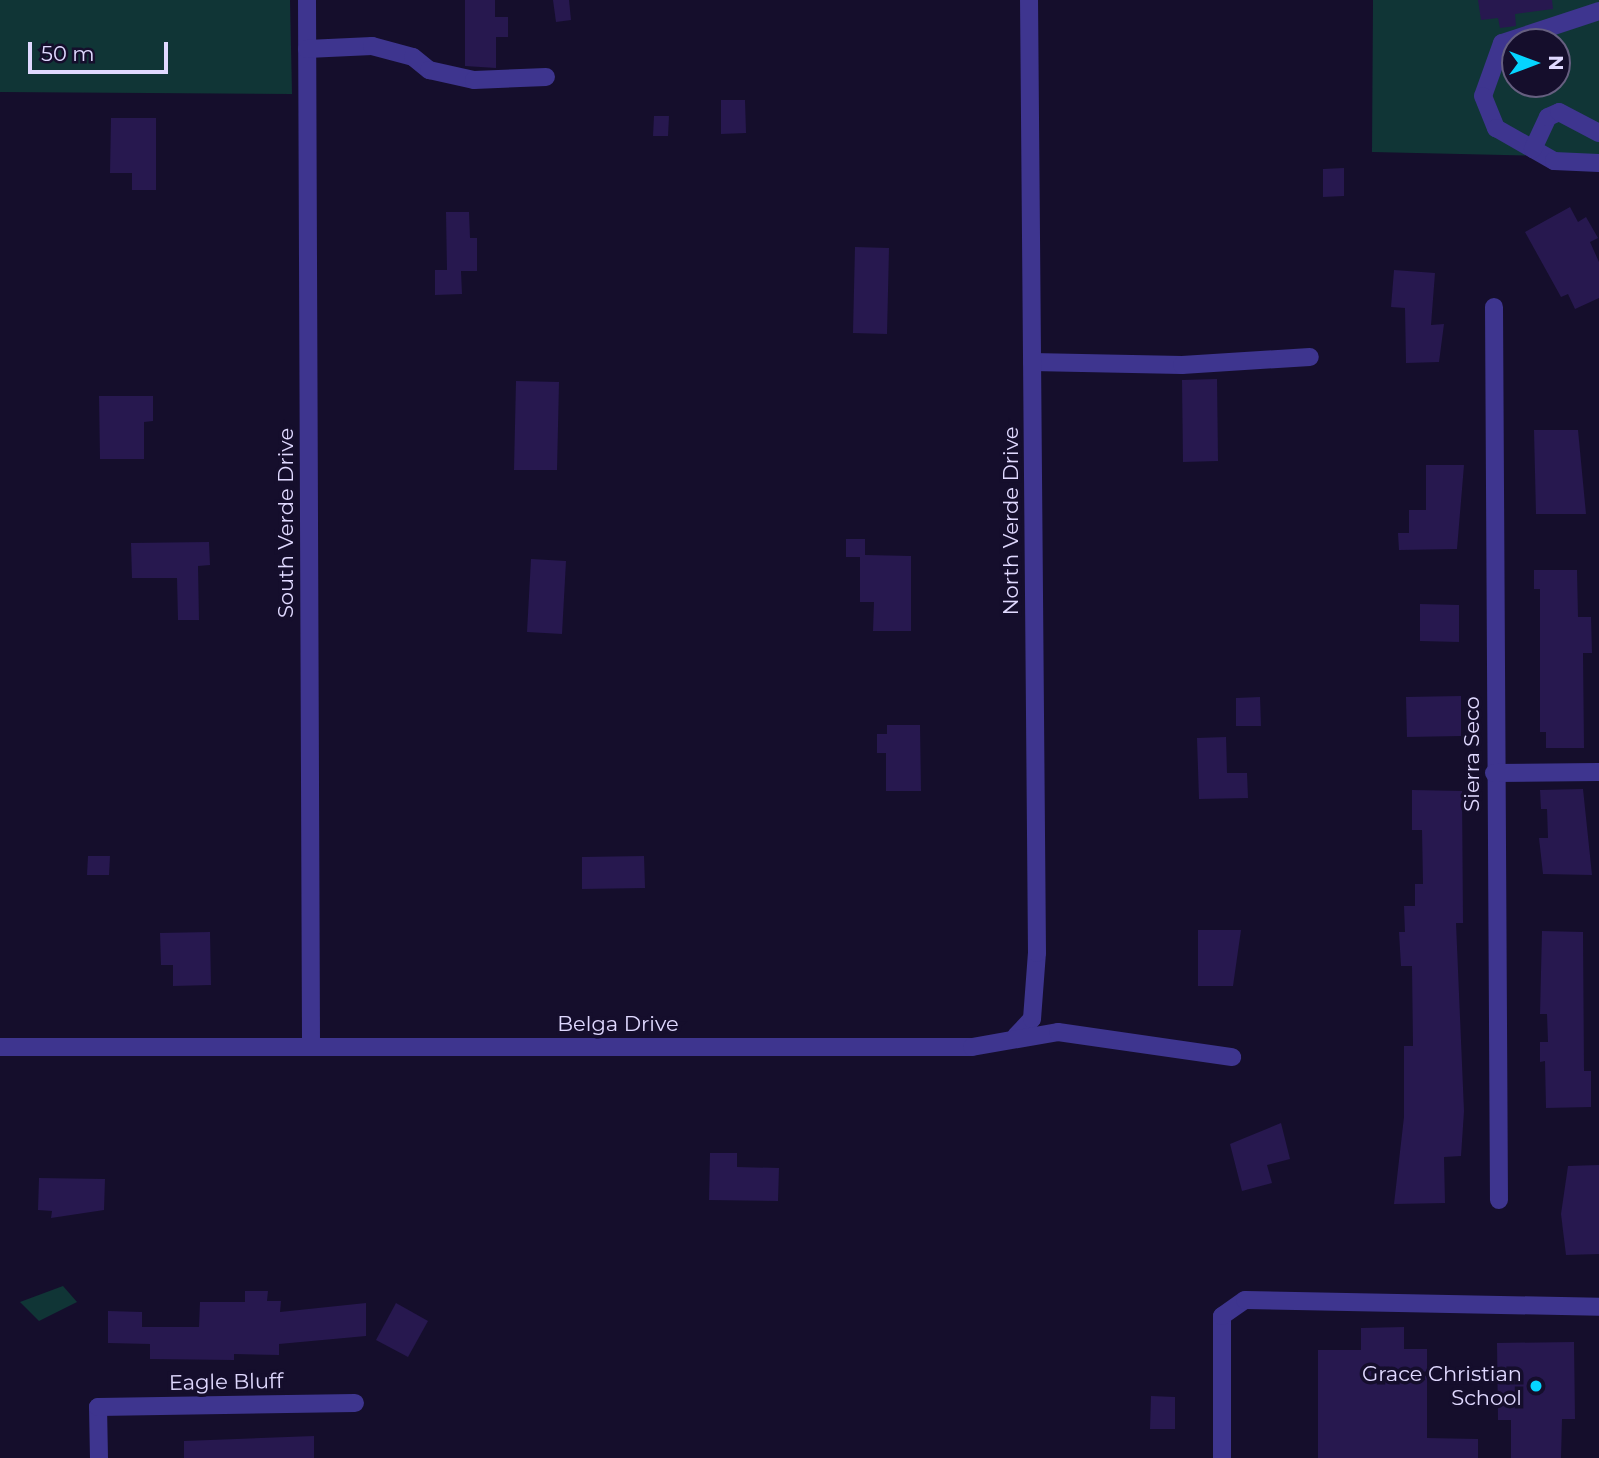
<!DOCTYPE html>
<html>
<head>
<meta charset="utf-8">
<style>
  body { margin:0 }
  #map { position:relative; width:1599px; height:1458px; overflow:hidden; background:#150e2c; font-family:Montserrat,sans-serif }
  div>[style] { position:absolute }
  .green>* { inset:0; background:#103536 }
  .building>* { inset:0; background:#27184f }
  .minor>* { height:18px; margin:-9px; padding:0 9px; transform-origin:9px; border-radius:9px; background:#3e358f }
  .dots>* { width:19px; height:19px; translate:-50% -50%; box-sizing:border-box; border:4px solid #150e2c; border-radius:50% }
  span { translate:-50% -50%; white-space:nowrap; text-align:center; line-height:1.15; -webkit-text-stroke:7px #150e2c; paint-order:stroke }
  .street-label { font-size:21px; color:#e0d9ff }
  .poi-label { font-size:21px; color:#e0d9ff }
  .right { translate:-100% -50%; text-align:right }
  .north { position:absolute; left:1501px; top:28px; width:70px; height:70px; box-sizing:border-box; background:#150e2c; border:2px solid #665f80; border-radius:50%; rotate:90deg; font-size:19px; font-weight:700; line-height:28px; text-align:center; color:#e0d9ff }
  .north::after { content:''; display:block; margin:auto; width:24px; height:32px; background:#05d5ff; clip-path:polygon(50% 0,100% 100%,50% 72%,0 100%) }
  .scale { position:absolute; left:28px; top:42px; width:140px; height:32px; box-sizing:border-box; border:4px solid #e0d9ff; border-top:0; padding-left:9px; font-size:21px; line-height:24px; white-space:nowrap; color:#e0d9ff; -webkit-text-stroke:5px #150e2c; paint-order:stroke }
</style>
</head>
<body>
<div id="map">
  <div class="green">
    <i style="clip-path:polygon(0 0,290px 0,292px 94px,0 92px)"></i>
    <i style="clip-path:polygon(evenodd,1373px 0,1599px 0,1599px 157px,1372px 152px,1373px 0,1515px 42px,1557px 42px,1557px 84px,1515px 84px,1515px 42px)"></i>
    <i style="clip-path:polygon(63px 1286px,77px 1302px,39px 1321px,20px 1302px)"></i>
  </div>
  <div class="building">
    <i style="clip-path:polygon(465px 0,495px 0,495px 17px,508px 17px,508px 37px,496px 37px,496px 68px,465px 66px)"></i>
    <i style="clip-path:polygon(553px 0,569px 0,571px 20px,556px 22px)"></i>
    <i style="clip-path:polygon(1478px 0,1552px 0,1553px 9px,1515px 14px,1516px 26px,1500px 28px,1498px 18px,1481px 20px)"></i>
    <i style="clip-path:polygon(721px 100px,745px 100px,746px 133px,721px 134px)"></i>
    <i style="clip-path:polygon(654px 116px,669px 116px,668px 136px,653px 136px)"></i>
    <i style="clip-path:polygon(111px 118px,156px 118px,156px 190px,132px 190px,132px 173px,110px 173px)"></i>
    <i style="clip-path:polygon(1344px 168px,1344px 196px,1323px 197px,1323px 169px)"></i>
    <i style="clip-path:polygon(1570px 207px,1578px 222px,1586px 217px,1598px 238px,1590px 242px,1599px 262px,1599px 298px,1575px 309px,1568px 294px,1561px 297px,1525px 232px)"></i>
    <i style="clip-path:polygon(446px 212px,469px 212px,470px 238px,477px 238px,477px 271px,461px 271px,462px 294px,435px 295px,435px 270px,447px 270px)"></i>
    <i style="clip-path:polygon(855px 247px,889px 248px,887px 334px,853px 333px)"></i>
    <i style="clip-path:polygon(1394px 270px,1435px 273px,1431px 325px,1444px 324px,1439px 362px,1406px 363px,1405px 308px,1391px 307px)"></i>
    <i style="clip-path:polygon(1217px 379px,1218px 461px,1183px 462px,1182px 380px)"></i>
    <i style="clip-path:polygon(516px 381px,559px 382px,557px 470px,514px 470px)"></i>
    <i style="clip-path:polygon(99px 396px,153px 396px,153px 421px,144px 422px,144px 459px,100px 459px)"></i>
    <i style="clip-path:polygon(1534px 430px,1578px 430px,1586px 514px,1536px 514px)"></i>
    <i style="clip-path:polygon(1426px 465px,1464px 465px,1457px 549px,1399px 550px,1398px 533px,1409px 533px,1409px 510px,1426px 510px)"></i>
    <i style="clip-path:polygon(846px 539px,865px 539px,865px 555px,911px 556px,911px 631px,873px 631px,874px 602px,860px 602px,860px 557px,846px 557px)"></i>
    <i style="clip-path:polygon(209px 542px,210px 565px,198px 566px,199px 620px,178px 620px,177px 578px,132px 578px,131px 543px)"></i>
    <i style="clip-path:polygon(531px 559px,566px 561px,562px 634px,527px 632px)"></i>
    <i style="clip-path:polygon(1534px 570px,1577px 570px,1578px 617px,1591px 617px,1592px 653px,1583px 653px,1584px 748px,1546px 748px,1546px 732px,1540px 732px,1540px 589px,1534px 589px)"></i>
    <i style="clip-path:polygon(1420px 604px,1459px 605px,1459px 642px,1420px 641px)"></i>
    <i style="clip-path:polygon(1461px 696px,1461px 736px,1407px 737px,1406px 697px)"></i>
    <i style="clip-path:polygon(1260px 697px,1261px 726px,1236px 726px,1236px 698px)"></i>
    <i style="clip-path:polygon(887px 725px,920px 725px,921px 791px,886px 791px,886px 753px,877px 753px,877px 734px,887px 734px)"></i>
    <i style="clip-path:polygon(1226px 737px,1227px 773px,1247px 773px,1248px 798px,1199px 799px,1197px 738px)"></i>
    <i style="clip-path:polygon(1583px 789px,1592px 875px,1543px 874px,1539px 838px,1548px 838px,1547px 809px,1541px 809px,1540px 790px)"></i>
    <i style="clip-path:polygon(1412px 790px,1462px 791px,1463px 923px,1456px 923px,1464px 1111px,1461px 1156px,1444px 1157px,1445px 1203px,1394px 1204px,1404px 1117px,1404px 1046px,1413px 1046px,1412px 966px,1401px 966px,1399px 932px,1405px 932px,1404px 906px,1415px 906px,1415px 884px,1423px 884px,1422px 830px,1412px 830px)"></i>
    <i style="clip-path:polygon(88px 856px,110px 856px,109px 875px,87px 875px)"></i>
    <i style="clip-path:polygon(644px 856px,645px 888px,582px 889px,582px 857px)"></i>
    <i style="clip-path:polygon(1198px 930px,1241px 930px,1233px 986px,1198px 986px)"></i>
    <i style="clip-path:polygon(1542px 931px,1583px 932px,1584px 1071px,1591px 1071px,1591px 1107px,1546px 1108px,1545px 1061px,1540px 1062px,1540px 1042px,1548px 1042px,1547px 1014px,1540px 1014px)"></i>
    <i style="clip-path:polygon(210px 932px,211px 985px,173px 986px,173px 965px,161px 965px,160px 933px)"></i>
    <i style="clip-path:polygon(1281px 1123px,1290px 1159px,1267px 1165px,1272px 1183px,1242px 1191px,1230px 1144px)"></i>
    <i style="clip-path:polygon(710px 1153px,737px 1153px,737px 1167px,779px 1168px,778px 1201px,709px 1200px)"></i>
    <i style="clip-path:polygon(1599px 1165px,1599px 1254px,1566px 1255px,1561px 1214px,1568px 1166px)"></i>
    <i style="clip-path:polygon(39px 1178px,105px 1179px,104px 1210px,51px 1218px,52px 1211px,38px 1210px)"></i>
    <i style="clip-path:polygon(245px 1291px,268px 1291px,267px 1301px,281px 1301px,280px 1312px,366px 1303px,366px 1336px,279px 1344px,279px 1355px,234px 1354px,234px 1360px,150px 1359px,150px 1344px,108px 1343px,108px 1311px,142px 1312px,142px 1327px,199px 1327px,200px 1302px,245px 1302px)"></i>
    <i style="clip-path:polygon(396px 1303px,428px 1321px,408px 1357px,376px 1340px)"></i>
    <i style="clip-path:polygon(1404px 1327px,1404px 1349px,1427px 1349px,1427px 1438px,1478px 1439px,1478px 1458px,1318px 1458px,1318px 1350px,1361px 1350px,1361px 1328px)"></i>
    <i style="clip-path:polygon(1574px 1342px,1575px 1419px,1562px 1419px,1561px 1458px,1511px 1458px,1511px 1420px,1498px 1420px,1497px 1343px)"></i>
    <i style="clip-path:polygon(1151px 1396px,1175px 1397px,1175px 1429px,1150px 1429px)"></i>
    <i style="clip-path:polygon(314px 1436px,314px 1458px,184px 1458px,184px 1441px)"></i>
  </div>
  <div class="minor">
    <i style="left:307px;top:0;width:1046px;rotate:89.78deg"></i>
    <i style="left:1599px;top:11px;width:102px;rotate:161.7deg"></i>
    <i style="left:1502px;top:43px;width:56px;rotate:109.7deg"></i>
    <i style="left:1483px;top:96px;width:35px;rotate:68deg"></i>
    <i style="left:1496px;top:128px;width:67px;rotate:29.6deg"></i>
    <i style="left:1554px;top:161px;width:45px;rotate:2.5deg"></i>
    <i style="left:307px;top:49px;width:65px;rotate:-2.6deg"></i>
    <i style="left:372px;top:46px;width:42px;rotate:15deg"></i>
    <i style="left:413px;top:57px;width:21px;rotate:39deg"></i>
    <i style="left:429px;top:70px;width:46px;rotate:12.5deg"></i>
    <i style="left:474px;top:80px;width:72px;rotate:-2.4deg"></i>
    <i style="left:1533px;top:149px;width:35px;rotate:-65deg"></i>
    <i style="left:1548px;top:117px;width:12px;rotate:-24deg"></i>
    <i style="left:1559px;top:112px;width:45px;rotate:27.7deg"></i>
    <i style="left:1494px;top:307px;width:893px;rotate:89.68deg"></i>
    <i style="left:1032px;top:362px;width:150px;rotate:1.1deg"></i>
    <i style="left:1182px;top:365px;width:128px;rotate:-3.6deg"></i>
    <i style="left:1494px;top:773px;width:105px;rotate:-0.5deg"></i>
    <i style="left:1016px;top:1036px;width:23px;rotate:-47deg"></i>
    <i style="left:1032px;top:1019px;width:66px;rotate:-85.7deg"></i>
    <i style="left:1037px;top:953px;width:953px;rotate:-90.48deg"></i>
    <i style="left:0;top:1047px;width:972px"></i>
    <i style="left:972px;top:1047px;width:87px;rotate:-9.9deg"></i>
    <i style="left:1058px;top:1032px;width:176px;rotate:8.2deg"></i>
    <i style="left:99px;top:1458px;width:51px;rotate:-91.1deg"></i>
    <i style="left:98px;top:1407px;width:257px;rotate:-0.9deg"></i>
    <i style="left:1222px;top:1458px;width:142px;rotate:-90deg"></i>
    <i style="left:1222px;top:1316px;width:28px;rotate:-35deg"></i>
    <i style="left:1245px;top:1300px;width:354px;rotate:1.1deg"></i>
  </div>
  <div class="dots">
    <i style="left:1536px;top:1386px;background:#05d5ff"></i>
  </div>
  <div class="street-label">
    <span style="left:1011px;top:521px;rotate:-90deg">North Verde Drive</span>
    <span style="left:286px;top:523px;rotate:-90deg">South Verde Drive</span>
    <span style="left:1472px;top:754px;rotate:-90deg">Sierra Seco</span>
    <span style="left:618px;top:1024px">Belga Drive</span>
    <span style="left:226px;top:1382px;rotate:-1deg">Eagle Bluff</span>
  </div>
  <div class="poi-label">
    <span class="right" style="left:1522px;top:1386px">Grace Christian<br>School</span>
  </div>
  <div class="north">N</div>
  <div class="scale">50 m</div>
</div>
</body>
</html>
